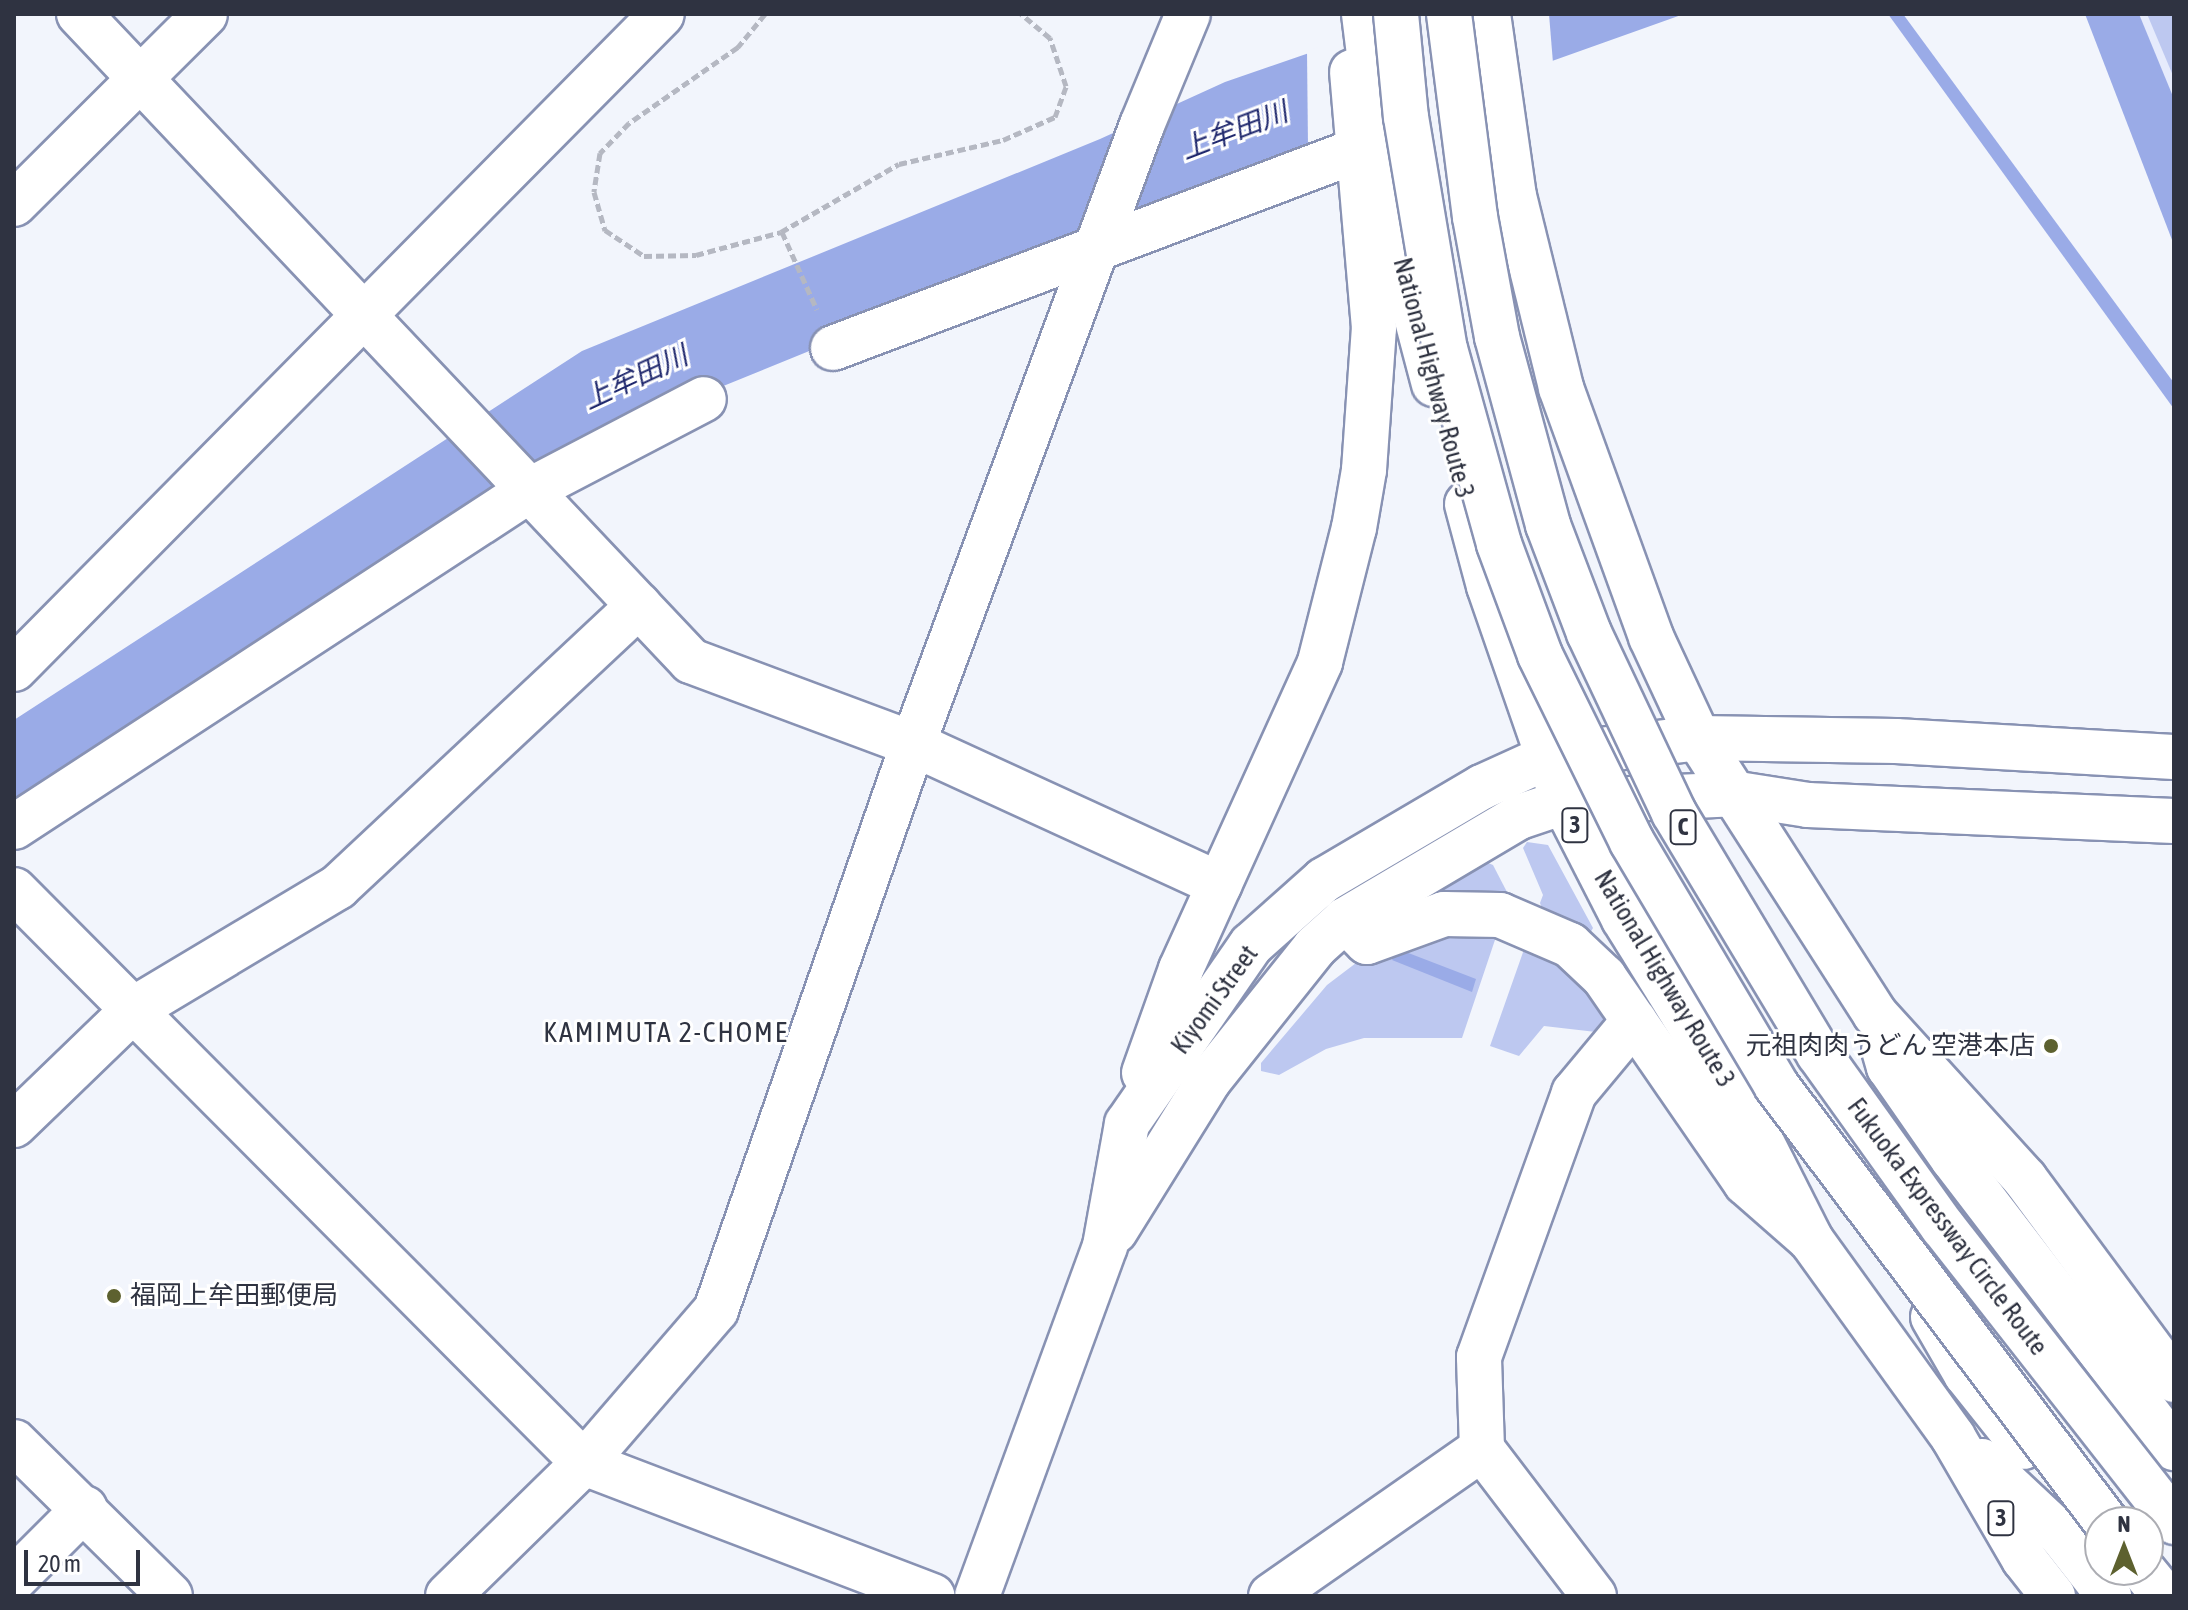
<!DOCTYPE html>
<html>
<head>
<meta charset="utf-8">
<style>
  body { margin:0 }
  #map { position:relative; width:2188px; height:1610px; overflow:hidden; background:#f2f5fc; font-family:"Asap Condensed","Noto Sans JP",sans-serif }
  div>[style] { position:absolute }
  .built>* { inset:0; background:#e6ebfc }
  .green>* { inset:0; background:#bdc8f0 }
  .water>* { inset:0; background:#9aabe7 }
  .pier>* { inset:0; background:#f2f5fc }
  .path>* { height:5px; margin-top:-2.5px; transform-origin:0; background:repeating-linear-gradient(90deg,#b5b8c2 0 8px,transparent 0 12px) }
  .roads { filter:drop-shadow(2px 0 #8892b3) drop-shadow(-2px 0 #8892b3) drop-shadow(0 2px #8892b3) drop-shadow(0 -2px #8892b3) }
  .minor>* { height:44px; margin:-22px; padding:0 22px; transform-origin:22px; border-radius:22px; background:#fff }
  .major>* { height:44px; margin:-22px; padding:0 22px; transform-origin:22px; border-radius:22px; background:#fff }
  .highway>* { height:44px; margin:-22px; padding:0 22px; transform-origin:22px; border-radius:22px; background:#fff }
  .bridges { filter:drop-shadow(2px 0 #8892b3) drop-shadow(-2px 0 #8892b3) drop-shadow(0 2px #8892b3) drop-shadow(0 -2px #8892b3) }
  .highway-bridge>* { height:44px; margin:-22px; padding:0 22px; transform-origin:22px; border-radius:22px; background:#fff }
  .dots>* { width:22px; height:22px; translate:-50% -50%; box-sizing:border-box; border:4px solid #fff; border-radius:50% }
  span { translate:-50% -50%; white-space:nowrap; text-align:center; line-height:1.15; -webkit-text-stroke:6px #fff; paint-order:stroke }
  .shield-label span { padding:2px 6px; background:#fff; border:2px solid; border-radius:6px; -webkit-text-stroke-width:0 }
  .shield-label { font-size:24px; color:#2f3341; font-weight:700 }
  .street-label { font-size:26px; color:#2f3341 }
  .poi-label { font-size:26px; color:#2f3341 }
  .right { translate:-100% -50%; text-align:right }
  .left { translate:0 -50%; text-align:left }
  .water-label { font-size:28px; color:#20296e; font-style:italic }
  .neighbourhood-label { font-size:28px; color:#2f3341; letter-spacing:2px }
  .frame { position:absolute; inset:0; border:16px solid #2f3341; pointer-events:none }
  .north { position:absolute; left:2084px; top:1506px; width:80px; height:80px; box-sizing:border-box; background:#fff; border:2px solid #acadb3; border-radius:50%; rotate:0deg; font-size:22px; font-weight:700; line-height:32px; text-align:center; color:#2f3341 }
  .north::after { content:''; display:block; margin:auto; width:28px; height:36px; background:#5d612f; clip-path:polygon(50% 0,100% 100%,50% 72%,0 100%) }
  .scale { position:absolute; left:24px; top:1550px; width:116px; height:36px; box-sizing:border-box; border:4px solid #2f3341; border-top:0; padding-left:10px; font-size:24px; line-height:28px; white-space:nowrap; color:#2f3341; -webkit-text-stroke:6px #fff; paint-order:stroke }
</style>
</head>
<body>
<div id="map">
  <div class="built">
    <i style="clip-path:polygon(2128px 14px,2174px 14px,2174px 153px)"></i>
  </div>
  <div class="green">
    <i style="clip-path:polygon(2147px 14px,2174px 14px,2174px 78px)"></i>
    <i style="clip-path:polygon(1527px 842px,1548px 845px,1593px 928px,1589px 935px,1545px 916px,1540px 903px,1543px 895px,1523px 848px)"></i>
    <i style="clip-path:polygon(1486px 862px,1493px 865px,1508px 894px,1504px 899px,1440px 897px,1437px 890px)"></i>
    <i style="clip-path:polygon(1499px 928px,1462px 1038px,1364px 1038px,1326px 1049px,1279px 1075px,1261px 1071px,1261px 1063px,1327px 985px,1356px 963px,1403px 940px)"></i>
    <i style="clip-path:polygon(1528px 938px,1568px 960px,1602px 1008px,1605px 1023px,1596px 1032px,1544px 1026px,1519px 1056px,1490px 1046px)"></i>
  </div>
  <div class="water">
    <i style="clip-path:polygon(1422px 14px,1684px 14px,1308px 148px,674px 406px,14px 810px,14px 720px,582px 351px,1100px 139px,1225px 82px)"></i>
    <i style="clip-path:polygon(1888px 14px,1903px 14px,2174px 383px,2174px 409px)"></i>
    <i style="clip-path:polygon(2085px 14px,2139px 14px,2174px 99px,2174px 245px)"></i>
    <i style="clip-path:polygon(1398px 949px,1476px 979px,1472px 992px,1392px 960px)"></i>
  </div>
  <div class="pier">
    <i style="clip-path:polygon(1409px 14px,1549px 14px,1553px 63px,1377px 128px,1308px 148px,1307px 51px)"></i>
  </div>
  <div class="path">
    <i style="left:765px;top:14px;width:43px;rotate:129.3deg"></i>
    <i style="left:738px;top:47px;width:133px;rotate:145.1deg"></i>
    <i style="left:629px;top:123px;width:42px;rotate:134deg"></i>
    <i style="left:600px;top:153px;width:39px;rotate:99deg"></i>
    <i style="left:594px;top:192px;width:40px;rotate:74deg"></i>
    <i style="left:605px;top:230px;width:47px;rotate:33.7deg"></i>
    <i style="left:644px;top:256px;width:52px;rotate:-1.1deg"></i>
    <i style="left:696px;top:255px;width:88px;rotate:-15.1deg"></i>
    <i style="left:781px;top:232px;width:136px;rotate:-30deg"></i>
    <i style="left:899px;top:164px;width:107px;rotate:-13deg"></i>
    <i style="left:1003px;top:140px;width:57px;rotate:-23.9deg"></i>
    <i style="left:1055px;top:117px;width:33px;rotate:-70deg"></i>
    <i style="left:1066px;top:86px;width:51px;rotate:-108.4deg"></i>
    <i style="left:1050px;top:38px;width:38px;rotate:-140deg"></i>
    <i style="left:782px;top:232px;width:85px;rotate:65.8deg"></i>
  </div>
  <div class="roads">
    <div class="minor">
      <i style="left:79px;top:14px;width:891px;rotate:46.59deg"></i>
      <i style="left:691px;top:661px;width:237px;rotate:20.5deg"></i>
      <i style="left:913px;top:744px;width:337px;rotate:24.6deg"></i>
      <i style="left:14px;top:204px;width:269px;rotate:-44.8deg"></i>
      <i style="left:833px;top:348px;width:561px;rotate:-20.66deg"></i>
      <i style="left:14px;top:669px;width:921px;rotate:-45.31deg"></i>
      <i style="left:14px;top:827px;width:616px;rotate:-33.15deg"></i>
      <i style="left:530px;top:490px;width:196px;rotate:-27.6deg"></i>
      <i style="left:14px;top:890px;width:808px;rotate:45.15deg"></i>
      <i style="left:584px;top:1463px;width:373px;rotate:20.9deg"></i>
      <i style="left:1345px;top:920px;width:31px;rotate:45deg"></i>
      <i style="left:1367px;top:942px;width:82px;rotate:-20deg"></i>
      <i style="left:1444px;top:914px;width:56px;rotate:1deg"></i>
      <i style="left:1500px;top:915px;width:76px;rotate:23.2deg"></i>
      <i style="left:1570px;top:945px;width:47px;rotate:43.3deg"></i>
      <i style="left:1604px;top:977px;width:250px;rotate:55.4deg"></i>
      <i style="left:1746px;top:1183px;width:86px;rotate:41.2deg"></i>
      <i style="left:1144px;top:1073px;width:110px;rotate:-70.4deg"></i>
      <i style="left:1181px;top:969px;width:337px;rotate:-65.6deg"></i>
      <i style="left:1320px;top:662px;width:138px;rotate:-75.8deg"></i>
      <i style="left:1354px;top:528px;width:59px;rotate:-80.2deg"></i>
      <i style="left:1364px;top:470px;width:142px;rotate:-86deg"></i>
      <i style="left:1374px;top:328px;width:257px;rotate:-94.9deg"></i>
      <i style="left:14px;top:1125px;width:167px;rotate:-44deg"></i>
      <i style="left:134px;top:1009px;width:238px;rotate:-30.9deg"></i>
      <i style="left:338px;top:887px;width:412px;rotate:-43.1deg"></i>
      <i style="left:1115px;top:1231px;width:178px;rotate:-58.1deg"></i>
      <i style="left:1209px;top:1080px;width:170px;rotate:-51.4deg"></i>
      <i style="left:1315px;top:947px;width:40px;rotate:-42deg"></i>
      <i style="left:1345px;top:920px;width:202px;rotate:-30.6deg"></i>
      <i style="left:1519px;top:817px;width:47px;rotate:-18.4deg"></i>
      <i style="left:1564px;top:802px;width:174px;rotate:-2.6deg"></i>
      <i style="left:1738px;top:794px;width:71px;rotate:8.9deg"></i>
      <i style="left:1808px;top:805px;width:366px;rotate:2.5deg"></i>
      <i style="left:14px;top:1579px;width:100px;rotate:-45deg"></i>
      <i style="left:448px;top:1596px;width:190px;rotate:-44.4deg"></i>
      <i style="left:584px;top:1463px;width:202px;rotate:-49.2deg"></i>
      <i style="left:716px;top:1310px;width:599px;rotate:-70.81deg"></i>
      <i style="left:913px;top:744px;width:660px;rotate:-69.7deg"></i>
      <i style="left:1142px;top:125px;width:120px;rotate:-67.5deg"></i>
      <i style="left:977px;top:1596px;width:373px;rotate:-69.9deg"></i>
      <i style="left:1105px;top:1246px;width:124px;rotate:-79.8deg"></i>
      <i style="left:1127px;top:1124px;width:218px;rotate:-55.3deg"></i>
      <i style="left:1251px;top:945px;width:98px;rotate:-41.7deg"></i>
      <i style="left:1324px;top:880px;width:183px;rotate:-30.5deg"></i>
      <i style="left:1482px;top:787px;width:75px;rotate:-24.5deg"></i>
      <i style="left:1550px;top:756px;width:149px;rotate:-6.9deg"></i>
      <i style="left:1698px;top:738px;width:198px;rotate:0.9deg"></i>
      <i style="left:1896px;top:741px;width:278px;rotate:3.3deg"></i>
      <i style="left:1271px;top:1596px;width:257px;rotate:-34.9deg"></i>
      <i style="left:1594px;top:1596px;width:185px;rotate:-127.3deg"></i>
      <i style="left:1482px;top:1449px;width:92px;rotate:-91.9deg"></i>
      <i style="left:1479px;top:1357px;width:281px;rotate:-70.2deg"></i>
      <i style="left:1574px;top:1093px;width:94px;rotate:-50.2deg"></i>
    </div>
    <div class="major">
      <i style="left:14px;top:1442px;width:219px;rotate:44.6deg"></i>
    </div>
    <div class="highway">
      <i style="left:1364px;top:14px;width:202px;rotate:82.9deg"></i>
      <i style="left:1389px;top:214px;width:176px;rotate:75.2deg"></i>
      <i style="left:1488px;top:14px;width:184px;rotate:81.9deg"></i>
      <i style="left:1514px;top:196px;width:198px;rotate:76.2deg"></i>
      <i style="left:1561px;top:388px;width:265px;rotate:70.1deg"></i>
      <i style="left:1651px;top:637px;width:111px;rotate:65deg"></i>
      <i style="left:1698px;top:738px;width:328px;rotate:57.3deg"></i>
      <i style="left:1875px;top:1014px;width:223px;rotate:47.7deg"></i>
      <i style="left:2025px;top:1179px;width:250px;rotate:53.5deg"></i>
      <i style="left:1467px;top:504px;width:85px;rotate:75deg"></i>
      <i style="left:1489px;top:586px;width:229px;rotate:70.9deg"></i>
      <i style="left:1564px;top:802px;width:131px;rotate:62.9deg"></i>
      <i style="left:1624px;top:919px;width:254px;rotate:58.2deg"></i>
      <i style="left:1758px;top:1135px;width:118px;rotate:63.2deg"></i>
      <i style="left:1811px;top:1240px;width:243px;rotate:54.2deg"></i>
      <i style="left:1953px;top:1437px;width:141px;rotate:59.8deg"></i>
      <i style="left:2024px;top:1559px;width:47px;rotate:51.9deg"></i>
      <i style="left:1884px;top:1050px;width:18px;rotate:74deg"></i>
      <i style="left:1889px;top:1067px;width:112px;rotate:55.2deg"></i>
      <i style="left:1953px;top:1159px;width:364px;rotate:52.6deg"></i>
      <i style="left:1933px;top:1317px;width:66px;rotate:59.9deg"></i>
      <i style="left:1966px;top:1374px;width:93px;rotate:51.5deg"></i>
      <i style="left:1982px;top:1461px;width:108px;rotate:43.1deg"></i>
      <i style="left:2061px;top:1535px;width:78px;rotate:51.8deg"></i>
      <i style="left:2143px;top:1570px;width:33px;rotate:51deg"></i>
    </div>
  </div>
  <div class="bridges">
    <div class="highway-bridge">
      <i style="left:1396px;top:14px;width:103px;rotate:84.5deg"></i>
      <i style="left:1406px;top:117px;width:235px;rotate:80.5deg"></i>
      <i style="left:1445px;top:349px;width:202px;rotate:74.5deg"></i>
      <i style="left:1499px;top:544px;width:118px;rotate:69.7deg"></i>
      <i style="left:1540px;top:655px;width:208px;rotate:63.8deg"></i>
      <i style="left:1632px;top:842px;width:282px;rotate:59.3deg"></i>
      <i style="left:1776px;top:1085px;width:548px;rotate:52.94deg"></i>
      <i style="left:1449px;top:14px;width:205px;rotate:82.7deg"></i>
      <i style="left:1475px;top:217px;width:122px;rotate:79.6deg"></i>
      <i style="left:1497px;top:337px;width:195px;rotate:74.8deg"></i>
      <i style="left:1548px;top:525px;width:116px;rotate:69.2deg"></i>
      <i style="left:1589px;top:633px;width:199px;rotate:64.7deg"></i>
      <i style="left:1674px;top:813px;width:281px;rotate:59deg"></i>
      <i style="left:1819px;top:1054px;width:213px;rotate:54.4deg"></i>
      <i style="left:1943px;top:1227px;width:375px;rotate:51.9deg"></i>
    </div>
  </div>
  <div class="dots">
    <i style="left:2051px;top:1046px;background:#5d612f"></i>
    <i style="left:114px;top:1296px;background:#5d612f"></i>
  </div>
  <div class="shield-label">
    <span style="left:1575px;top:825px">3</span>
    <span style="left:1683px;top:827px">C</span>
    <span style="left:2001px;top:1518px">3</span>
  </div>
  <div class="street-label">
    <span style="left:1433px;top:378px;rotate:75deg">National Highway Route 3</span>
    <span style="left:1664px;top:979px;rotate:59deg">National Highway Route 3</span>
    <span style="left:1215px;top:1000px;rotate:-54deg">Kiyomi Street</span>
    <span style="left:1947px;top:1227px;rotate:53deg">Fukuoka Expressway Circle Route</span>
  </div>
  <div class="poi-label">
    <span class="right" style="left:2035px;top:1046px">元祖肉肉うどん 空港本店</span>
    <span class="left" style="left:130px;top:1296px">福岡上牟田郵便局</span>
  </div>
  <div class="water-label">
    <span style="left:1234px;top:130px;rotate:-21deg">上牟田川</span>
    <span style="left:635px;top:377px;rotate:-25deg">上牟田川</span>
  </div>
  <div class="neighbourhood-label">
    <span style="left:666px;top:1032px">KAMIMUTA 2-CHOME</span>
  </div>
  <div class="frame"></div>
  <div class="north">N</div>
  <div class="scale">20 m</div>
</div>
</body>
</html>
